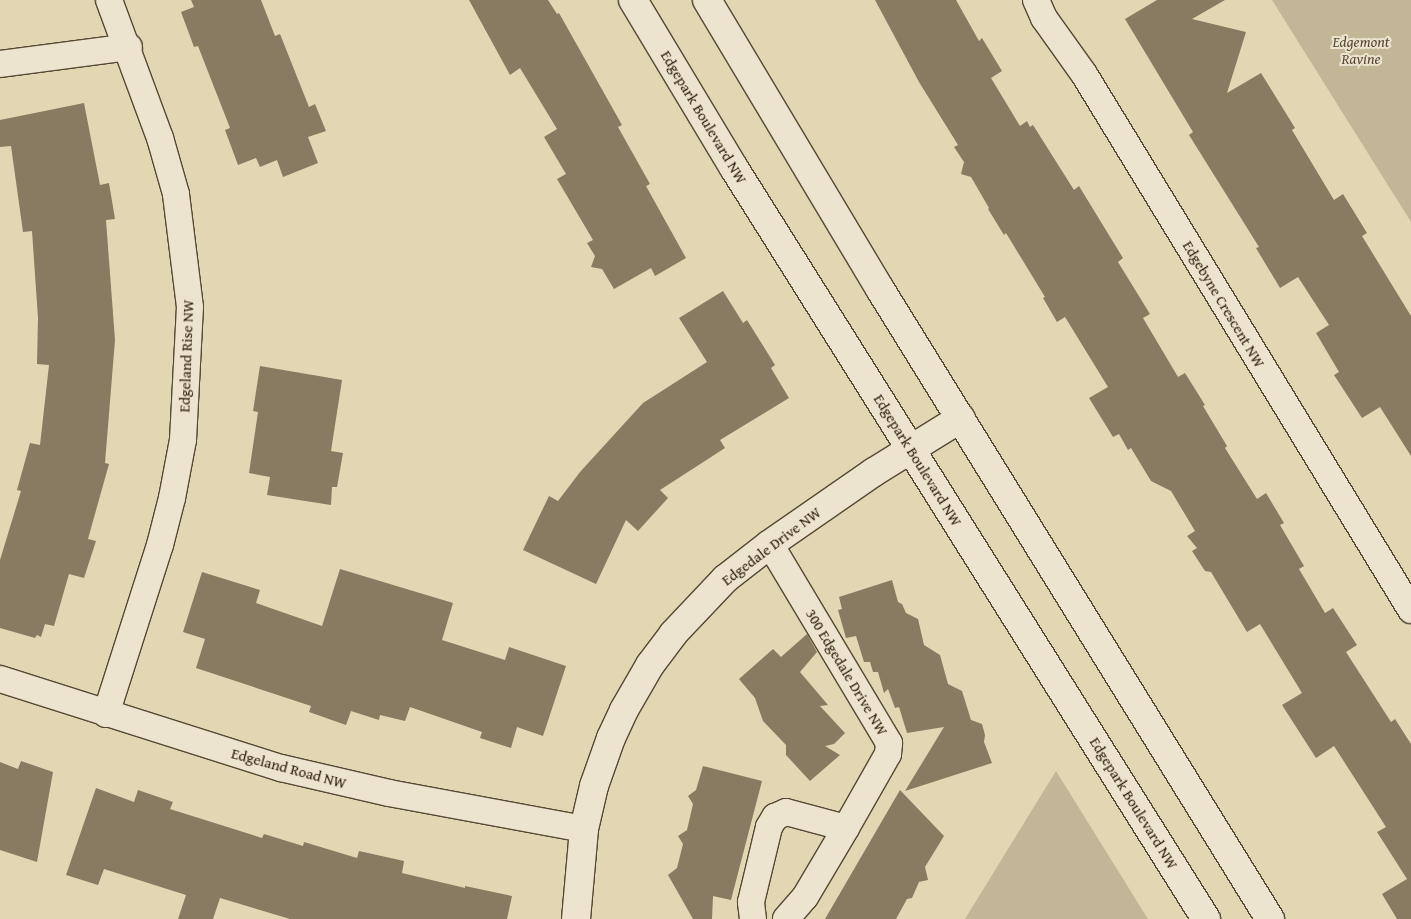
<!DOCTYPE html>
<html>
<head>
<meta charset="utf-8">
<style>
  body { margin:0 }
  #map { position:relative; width:1411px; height:919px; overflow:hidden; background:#e2d6b3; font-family:"Gentium Book Plus",serif }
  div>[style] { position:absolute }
  .green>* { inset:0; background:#c2b696 }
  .building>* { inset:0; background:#897b61 }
  .roads { filter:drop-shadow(1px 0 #564833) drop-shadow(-1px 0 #564833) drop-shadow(0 1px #564833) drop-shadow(0 -1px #564833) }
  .street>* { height:26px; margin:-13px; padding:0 13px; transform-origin:13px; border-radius:13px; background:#ece4ce }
  .secondary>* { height:28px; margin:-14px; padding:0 14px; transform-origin:14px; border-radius:14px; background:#ece4ce }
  span { translate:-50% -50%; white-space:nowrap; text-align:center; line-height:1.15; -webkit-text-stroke:4px #ece4ce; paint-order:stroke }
  .park-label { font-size:15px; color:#564833; font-style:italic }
  .street-label { font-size:15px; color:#281908 }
</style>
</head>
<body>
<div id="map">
  <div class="green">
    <i style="clip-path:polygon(1272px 0,1411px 0,1411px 222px)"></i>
    <i style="clip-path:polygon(1056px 771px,1148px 919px,965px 919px)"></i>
  </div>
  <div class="building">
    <i style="clip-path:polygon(191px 0,261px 0,275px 36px,280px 34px,309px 107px,315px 104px,326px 131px,308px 137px,318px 163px,283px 177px,277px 160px,260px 167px,256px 158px,238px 165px,225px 130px,230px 128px,198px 46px,194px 47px,181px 12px,194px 7px)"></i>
    <i style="clip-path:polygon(469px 0,548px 0,557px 14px,559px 13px,622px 125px,618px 127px,650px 184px,646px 186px,686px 258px,655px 276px,651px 268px,614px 289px,602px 269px,591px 267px,595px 256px,587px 243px,593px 240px,557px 179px,566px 174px,544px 137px,557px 129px,520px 68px,510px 75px)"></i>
    <i style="clip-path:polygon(875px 0,956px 0,979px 41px,982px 38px,1002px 71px,991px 78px,1020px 126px,1027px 121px,1030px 127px,1033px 125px,1074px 190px,1079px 186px,1123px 258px,1118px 262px,1150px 314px,1143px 318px,1178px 377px,1185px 373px,1205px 405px,1203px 406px,1227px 446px,1225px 448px,1257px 499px,1266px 493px,1284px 523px,1280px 525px,1304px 566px,1299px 569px,1325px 613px,1333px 608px,1357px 645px,1346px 652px,1391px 722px,1395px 719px,1411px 744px,1411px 919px,1397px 919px,1382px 894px,1407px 879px,1377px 832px,1386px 827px,1334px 746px,1316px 758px,1282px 705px,1302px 693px,1260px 624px,1247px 632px,1211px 572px,1205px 571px,1192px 551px,1197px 548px,1187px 536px,1195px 531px,1171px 491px,1151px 481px,1131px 448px,1128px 450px,1119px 434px,1113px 437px,1089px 398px,1108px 387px,1065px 317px,1057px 322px,1043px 298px,1045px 297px,1006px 233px,1004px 235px,988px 209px,989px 208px,971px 177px,961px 174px,964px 162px,954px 147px,958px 145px,919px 82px)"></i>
    <i style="clip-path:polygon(1157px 0,1225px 0,1192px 19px,1246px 32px,1227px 93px,1261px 73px,1295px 128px,1292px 130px,1334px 200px,1343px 194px,1367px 233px,1362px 236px,1411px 316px,1411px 456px,1380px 407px,1362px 418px,1334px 375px,1339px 372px,1316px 333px,1329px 325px,1298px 277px,1280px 288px,1256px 248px,1259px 247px,1189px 135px,1193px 132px,1125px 19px)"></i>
    <i style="clip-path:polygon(84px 103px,100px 185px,109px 183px,115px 219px,106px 220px,115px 340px,105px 463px,109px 464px,88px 539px,96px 541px,84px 578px,69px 574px,54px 626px,45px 624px,41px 637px,37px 635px,35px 638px,0 628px,0 560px,21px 491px,17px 490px,30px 443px,40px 445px,49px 365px,37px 364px,38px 318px,32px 231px,23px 232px,11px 146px,0 147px,0 120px)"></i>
    <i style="clip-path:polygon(723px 291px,743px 323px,747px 320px,775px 365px,771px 368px,789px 398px,720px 440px,725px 448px,660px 490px,668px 498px,638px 531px,626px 520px,596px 584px,523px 550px,549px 496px,558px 501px,580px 472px,643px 403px,707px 362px,679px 318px)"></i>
    <i style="clip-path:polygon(260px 366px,342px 380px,331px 451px,343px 453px,337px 487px,332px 487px,331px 505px,267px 495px,270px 477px,249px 473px,258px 412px,253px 411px)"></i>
    <i style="clip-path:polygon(340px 569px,453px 603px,442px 640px,505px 660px,509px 647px,566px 666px,543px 736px,517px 727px,511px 748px,480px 738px,482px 732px,410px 707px,405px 721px,380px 715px,379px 720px,351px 711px,346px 725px,309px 712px,311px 706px,196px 668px,205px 639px,183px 632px,202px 572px,260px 590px,256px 603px,322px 626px)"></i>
    <i style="clip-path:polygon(892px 580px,898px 602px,902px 604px,906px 613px,918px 619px,924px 645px,940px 655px,948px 684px,962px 691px,971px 720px,982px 724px,985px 735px,984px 742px,992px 763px,905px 791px,944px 727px,907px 733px,899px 707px,895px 708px,888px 689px,884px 693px,878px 672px,873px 672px,870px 662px,864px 662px,856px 636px,846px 638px,838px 610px,842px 609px,839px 597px)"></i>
    <i style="clip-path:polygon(807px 634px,817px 652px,800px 672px,828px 705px,820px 706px,845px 733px,834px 744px,825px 746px,840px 755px,810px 781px,786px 755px,786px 745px,763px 721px,755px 698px,739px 679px,773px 649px,781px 657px)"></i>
    <i style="clip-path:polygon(21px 761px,53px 772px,37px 862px,0 850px,0 762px,18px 769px)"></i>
    <i style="clip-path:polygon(703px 766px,762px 781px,731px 900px,713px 896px,712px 919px,693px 919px,668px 875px,677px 868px,683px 844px,678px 836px,687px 830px,693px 804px,688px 796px,696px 790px)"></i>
    <i style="clip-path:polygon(96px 788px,134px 802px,138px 790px,173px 802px,170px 809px,262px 838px,264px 834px,303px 846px,304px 842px,357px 858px,359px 851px,404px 861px,402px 873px,465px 888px,465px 886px,512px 896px,507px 919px,290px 919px,220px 898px,213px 919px,178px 919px,186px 895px,104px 869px,98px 885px,66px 875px)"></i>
    <i style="clip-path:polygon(900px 790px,944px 836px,925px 867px,928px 880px,919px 882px,912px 898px,907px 899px,896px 919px,825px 919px)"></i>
  </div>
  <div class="roads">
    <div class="street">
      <i style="left:1036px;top:0;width:20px;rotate:66deg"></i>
      <i style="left:1044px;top:18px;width:69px;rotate:54.5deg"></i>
      <i style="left:1084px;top:74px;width:628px;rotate:58.61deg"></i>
      <i style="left:0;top:64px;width:130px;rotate:-7.5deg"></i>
      <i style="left:770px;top:544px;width:232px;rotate:59.1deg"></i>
      <i style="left:889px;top:743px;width:11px;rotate:95deg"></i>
      <i style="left:888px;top:754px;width:85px;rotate:119.6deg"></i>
      <i style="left:846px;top:828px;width:80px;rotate:120.7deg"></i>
      <i style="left:805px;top:897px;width:29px;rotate:131deg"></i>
      <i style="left:0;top:679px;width:295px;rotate:17.6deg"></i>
      <i style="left:281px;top:768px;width:111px;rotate:13deg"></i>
      <i style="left:389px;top:793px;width:198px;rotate:10.5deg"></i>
      <i style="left:106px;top:714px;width:177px;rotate:-72.3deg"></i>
      <i style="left:160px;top:545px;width:49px;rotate:-75.7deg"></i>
      <i style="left:172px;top:498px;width:59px;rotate:-79.3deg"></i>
      <i style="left:183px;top:440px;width:133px;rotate:-87deg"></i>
      <i style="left:190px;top:307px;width:114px;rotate:-97.1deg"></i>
      <i style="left:176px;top:194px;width:58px;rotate:-105.9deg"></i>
      <i style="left:160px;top:138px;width:147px;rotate:-110.3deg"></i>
      <i style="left:753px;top:919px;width:17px;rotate:-97deg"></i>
      <i style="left:751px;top:902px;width:77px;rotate:-76.5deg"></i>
      <i style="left:769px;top:827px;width:12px;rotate:-59deg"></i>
      <i style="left:775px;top:817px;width:12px;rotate:-24deg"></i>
      <i style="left:786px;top:812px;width:62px;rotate:14.9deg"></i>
    </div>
    <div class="secondary">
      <i style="left:633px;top:0;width:196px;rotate:59deg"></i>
      <i style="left:734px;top:168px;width:887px;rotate:57.85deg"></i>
      <i style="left:707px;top:0;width:337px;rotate:59.1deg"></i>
      <i style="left:880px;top:289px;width:741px;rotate:58.24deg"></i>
      <i style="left:576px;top:919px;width:90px;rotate:-84.9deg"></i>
      <i style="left:584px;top:829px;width:44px;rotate:-76.9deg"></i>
      <i style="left:594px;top:786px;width:51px;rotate:-70.5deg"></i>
      <i style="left:611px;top:738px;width:31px;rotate:-65deg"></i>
      <i style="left:624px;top:710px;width:52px;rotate:-60deg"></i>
      <i style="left:650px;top:665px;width:39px;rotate:-53deg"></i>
      <i style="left:673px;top:634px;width:76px;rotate:-46.6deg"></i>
      <i style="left:725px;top:579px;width:57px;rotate:-37.9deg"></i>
      <i style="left:770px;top:544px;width:126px;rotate:-34.7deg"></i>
      <i style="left:874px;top:472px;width:102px;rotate:-31.8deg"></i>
    </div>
  </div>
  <div class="park-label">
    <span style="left:1361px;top:50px">Edgemont<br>Ravine</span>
  </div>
  <div class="street-label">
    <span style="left:704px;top:117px;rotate:59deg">Edgepark Boulevard NW</span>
    <span style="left:1224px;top:304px;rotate:59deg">Edgebyne Crescent NW</span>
    <span style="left:186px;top:356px;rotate:-88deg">Edgeland Rise NW</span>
    <span style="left:918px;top:460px;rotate:58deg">Edgepark Boulevard NW</span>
    <span style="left:771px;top:546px;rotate:-37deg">Edgedale Drive NW</span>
    <span style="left:847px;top:672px;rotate:59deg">300 Edgedale Drive NW</span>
    <span style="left:289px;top:768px;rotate:15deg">Edgeland Road NW</span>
    <span style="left:1134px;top:803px;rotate:58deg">Edgepark Boulevard NW</span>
  </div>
</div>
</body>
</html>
